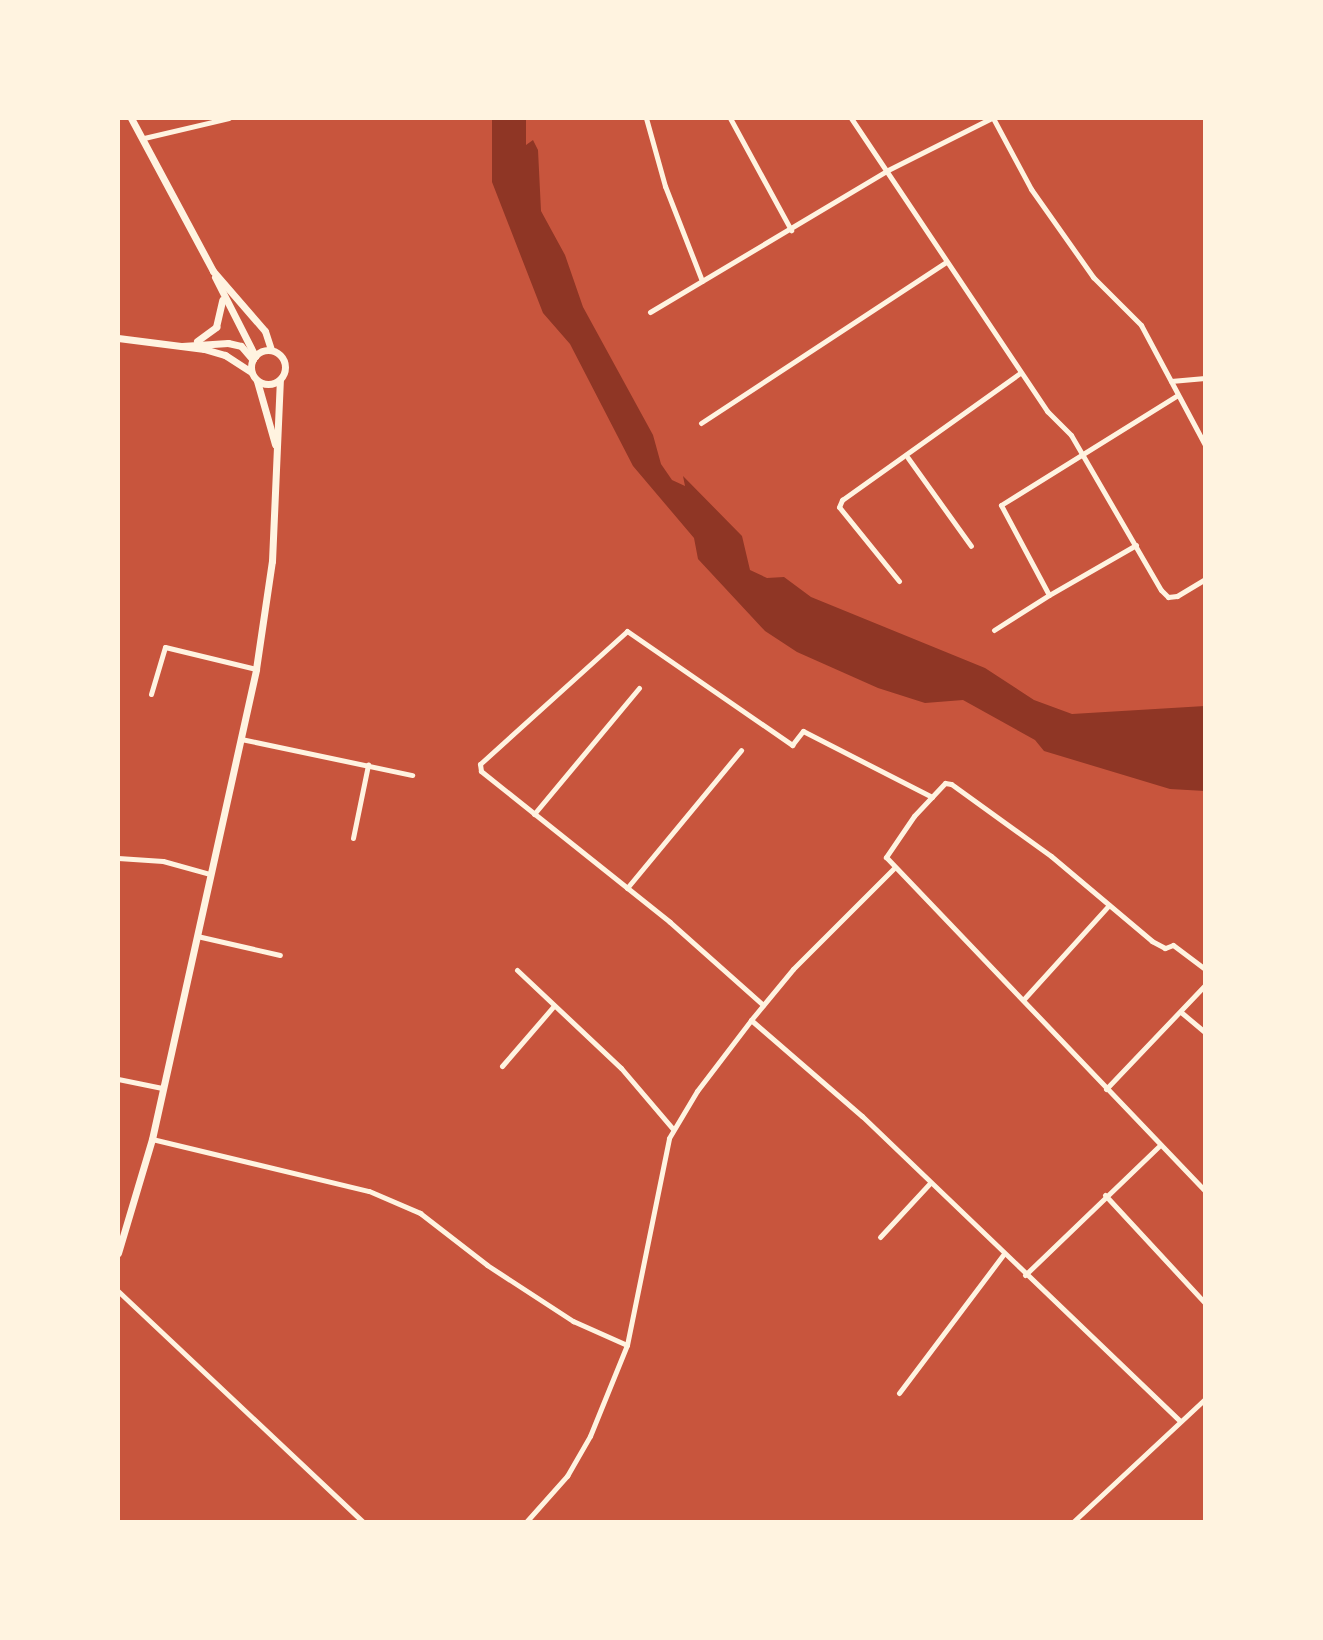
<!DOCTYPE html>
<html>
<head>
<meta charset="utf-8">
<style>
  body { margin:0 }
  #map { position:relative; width:1323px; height:1640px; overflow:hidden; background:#c8553d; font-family:"IBM Plex Sans",sans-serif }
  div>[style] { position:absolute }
  .water>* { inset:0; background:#8f3625 }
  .minor>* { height:5px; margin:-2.5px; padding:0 2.5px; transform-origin:2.5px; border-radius:2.5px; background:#fff3e0 }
  .tertiary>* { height:7px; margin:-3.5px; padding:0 3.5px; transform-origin:3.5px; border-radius:3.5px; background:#fff3e0 }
  .tertiary>.ring { margin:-3.5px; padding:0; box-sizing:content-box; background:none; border:7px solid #fff3e0; border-radius:50% }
  span { translate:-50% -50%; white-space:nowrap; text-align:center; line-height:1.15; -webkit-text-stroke:8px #fff3e0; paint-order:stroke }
  .frame { position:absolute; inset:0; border:120px solid #fff3e0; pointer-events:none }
</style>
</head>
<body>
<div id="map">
  <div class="water">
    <i style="clip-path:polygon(492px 118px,526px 118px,526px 145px,533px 140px,538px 150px,541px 211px,565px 255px,583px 307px,653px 435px,661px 464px,672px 480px,685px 486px,683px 476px,742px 536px,750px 570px,767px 578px,784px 577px,811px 597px,985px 668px,1034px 700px,1072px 714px,1205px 706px,1205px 791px,1170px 789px,1044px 751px,1035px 740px,963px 700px,925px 703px,878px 688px,797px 652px,765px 631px,698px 559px,694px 538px,633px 466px,570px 344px,543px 313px,492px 182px)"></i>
  </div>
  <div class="minor">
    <i style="left:646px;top:118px;width:71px;rotate:74.4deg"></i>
    <i style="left:665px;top:186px;width:102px;rotate:68.7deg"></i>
    <i style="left:730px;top:118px;width:128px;rotate:61.4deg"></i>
    <i style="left:851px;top:118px;width:353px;rotate:56.2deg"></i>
    <i style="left:1047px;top:411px;width:34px;rotate:45deg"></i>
    <i style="left:1071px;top:435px;width:179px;rotate:59.9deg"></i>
    <i style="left:1161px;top:590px;width:10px;rotate:45deg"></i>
    <i style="left:1168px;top:597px;width:9px;rotate:-6deg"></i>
    <i style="left:1177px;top:596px;width:33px;rotate:-31deg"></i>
    <i style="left:993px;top:118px;width:81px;rotate:61.8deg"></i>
    <i style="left:1031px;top:189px;width:108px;rotate:54.8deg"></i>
    <i style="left:1093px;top:277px;width:68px;rotate:45deg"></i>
    <i style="left:1141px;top:325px;width:136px;rotate:61.9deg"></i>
    <i style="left:144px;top:138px;width:87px;rotate:-13.2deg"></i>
    <i style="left:650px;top:312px;width:277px;rotate:-30.8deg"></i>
    <i style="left:888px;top:170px;width:116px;rotate:-26.6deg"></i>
    <i style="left:1171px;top:381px;width:34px;rotate:-5deg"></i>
    <i style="left:701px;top:423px;width:293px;rotate:-33.3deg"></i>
    <i style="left:908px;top:458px;width:108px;rotate:54.4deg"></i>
    <i style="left:1136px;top:545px;width:100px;rotate:150.1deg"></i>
    <i style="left:1049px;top:595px;width:102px;rotate:-118.1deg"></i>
    <i style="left:1001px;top:505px;width:208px;rotate:-31.9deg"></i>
    <i style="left:899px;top:581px;width:95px;rotate:-129deg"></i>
    <i style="left:839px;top:507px;width:8px;rotate:-67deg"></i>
    <i style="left:842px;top:500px;width:219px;rotate:-35.5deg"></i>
    <i style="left:994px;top:630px;width:65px;rotate:-32.5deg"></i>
    <i style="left:151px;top:694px;width:49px;rotate:-73.4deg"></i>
    <i style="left:165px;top:647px;width:94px;rotate:13.6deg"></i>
    <i style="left:241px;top:739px;width:175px;rotate:11.9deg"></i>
    <i style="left:534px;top:814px;width:164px;rotate:-50.2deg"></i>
    <i style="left:353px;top:838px;width:75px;rotate:-78.4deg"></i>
    <i style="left:118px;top:858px;width:45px;rotate:3.8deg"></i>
    <i style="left:163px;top:861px;width:49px;rotate:15.5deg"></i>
    <i style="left:627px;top:888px;width:179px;rotate:-50.4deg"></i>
    <i style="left:197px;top:936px;width:85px;rotate:12.9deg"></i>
    <i style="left:1205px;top:969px;width:40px;rotate:-143deg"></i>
    <i style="left:1173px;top:945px;width:9px;rotate:159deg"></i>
    <i style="left:1165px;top:948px;width:15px;rotate:-152deg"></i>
    <i style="left:1152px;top:941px;width:132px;rotate:-139.9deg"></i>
    <i style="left:1051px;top:856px;width:123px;rotate:-144.2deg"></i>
    <i style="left:951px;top:784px;width:6px;rotate:-171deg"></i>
    <i style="left:945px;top:783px;width:45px;rotate:133.2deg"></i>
    <i style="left:914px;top:816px;width:50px;rotate:124.3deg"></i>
    <i style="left:886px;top:857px;width:462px;rotate:46.3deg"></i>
    <i style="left:517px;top:970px;width:143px;rotate:43.3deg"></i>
    <i style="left:621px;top:1068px;width:80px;rotate:49.6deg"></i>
    <i style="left:1023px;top:1000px;width:128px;rotate:-47.8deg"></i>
    <i style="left:763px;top:1005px;width:125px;rotate:-138.3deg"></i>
    <i style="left:670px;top:922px;width:242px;rotate:-141.4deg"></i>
    <i style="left:481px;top:771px;width:7px;rotate:-98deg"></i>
    <i style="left:480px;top:764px;width:198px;rotate:-42.1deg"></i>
    <i style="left:627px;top:631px;width:201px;rotate:34.6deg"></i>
    <i style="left:792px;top:745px;width:18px;rotate:-52deg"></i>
    <i style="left:803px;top:731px;width:145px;rotate:27.1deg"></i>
    <i style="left:1182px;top:1013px;width:30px;rotate:40deg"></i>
    <i style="left:751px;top:1020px;width:66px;rotate:-50.5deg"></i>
    <i style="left:793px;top:969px;width:144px;rotate:-45deg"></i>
    <i style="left:502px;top:1066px;width:78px;rotate:-49.2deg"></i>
    <i style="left:118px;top:1079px;width:45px;rotate:11.6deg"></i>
    <i style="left:1106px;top:1089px;width:144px;rotate:-46.4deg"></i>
    <i style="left:152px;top:1139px;width:223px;rotate:13.5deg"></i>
    <i style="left:369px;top:1191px;width:56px;rotate:23.3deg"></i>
    <i style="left:420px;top:1213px;width:85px;rotate:37.8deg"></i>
    <i style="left:487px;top:1265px;width:103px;rotate:33.1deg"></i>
    <i style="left:573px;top:1321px;width:59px;rotate:24deg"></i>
    <i style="left:1105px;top:1195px;width:147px;rotate:47.2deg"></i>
    <i style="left:880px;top:1237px;width:74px;rotate:-47.2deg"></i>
    <i style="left:1025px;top:1275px;width:185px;rotate:-43.9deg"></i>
    <i style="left:118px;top:1291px;width:337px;rotate:43.3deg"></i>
    <i style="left:899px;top:1393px;width:173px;rotate:-53deg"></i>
    <i style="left:526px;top:1522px;width:62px;rotate:-48.3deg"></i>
    <i style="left:567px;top:1476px;width:46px;rotate:-60.1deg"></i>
    <i style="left:590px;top:1436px;width:98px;rotate:-67.9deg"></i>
    <i style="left:627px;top:1345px;width:211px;rotate:-78.5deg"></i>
    <i style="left:669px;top:1138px;width:55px;rotate:-59.2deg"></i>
    <i style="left:697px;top:1091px;width:89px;rotate:-52.7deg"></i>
    <i style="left:751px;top:1020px;width:147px;rotate:40.9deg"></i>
    <i style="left:862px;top:1116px;width:439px;rotate:43.8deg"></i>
    <i style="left:1073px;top:1522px;width:180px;rotate:-43deg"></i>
  </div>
  <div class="tertiary">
    <i style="left:131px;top:118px;width:174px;rotate:61.8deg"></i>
    <i style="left:213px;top:271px;width:79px;rotate:49.1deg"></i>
    <i style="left:265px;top:331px;width:20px;rotate:72deg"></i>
    <i style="left:215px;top:277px;width:89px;rotate:63.1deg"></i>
    <i style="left:118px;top:338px;width:87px;rotate:7.3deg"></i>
    <i style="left:204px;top:349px;width:22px;rotate:16deg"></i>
    <i style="left:225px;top:355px;width:31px;rotate:33deg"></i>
    <i style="left:197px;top:341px;width:24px;rotate:-36deg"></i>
    <i style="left:216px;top:327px;width:28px;rotate:-77deg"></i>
    <i style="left:182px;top:346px;width:46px;rotate:-3.7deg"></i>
    <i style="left:228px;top:343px;width:13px;rotate:13deg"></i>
    <i style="left:241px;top:346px;width:18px;rotate:49deg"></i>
    <i class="ring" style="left:251px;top:350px;width:27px;height:27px"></i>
    <i style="left:257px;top:381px;width:66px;rotate:74.1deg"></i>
    <i style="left:118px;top:1253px;width:119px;rotate:-73.4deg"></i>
    <i style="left:152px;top:1139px;width:481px;rotate:-77.5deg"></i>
    <i style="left:256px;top:669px;width:109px;rotate:-81.6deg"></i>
    <i style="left:272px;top:561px;width:181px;rotate:-87.5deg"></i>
  </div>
  <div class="frame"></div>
</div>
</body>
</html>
